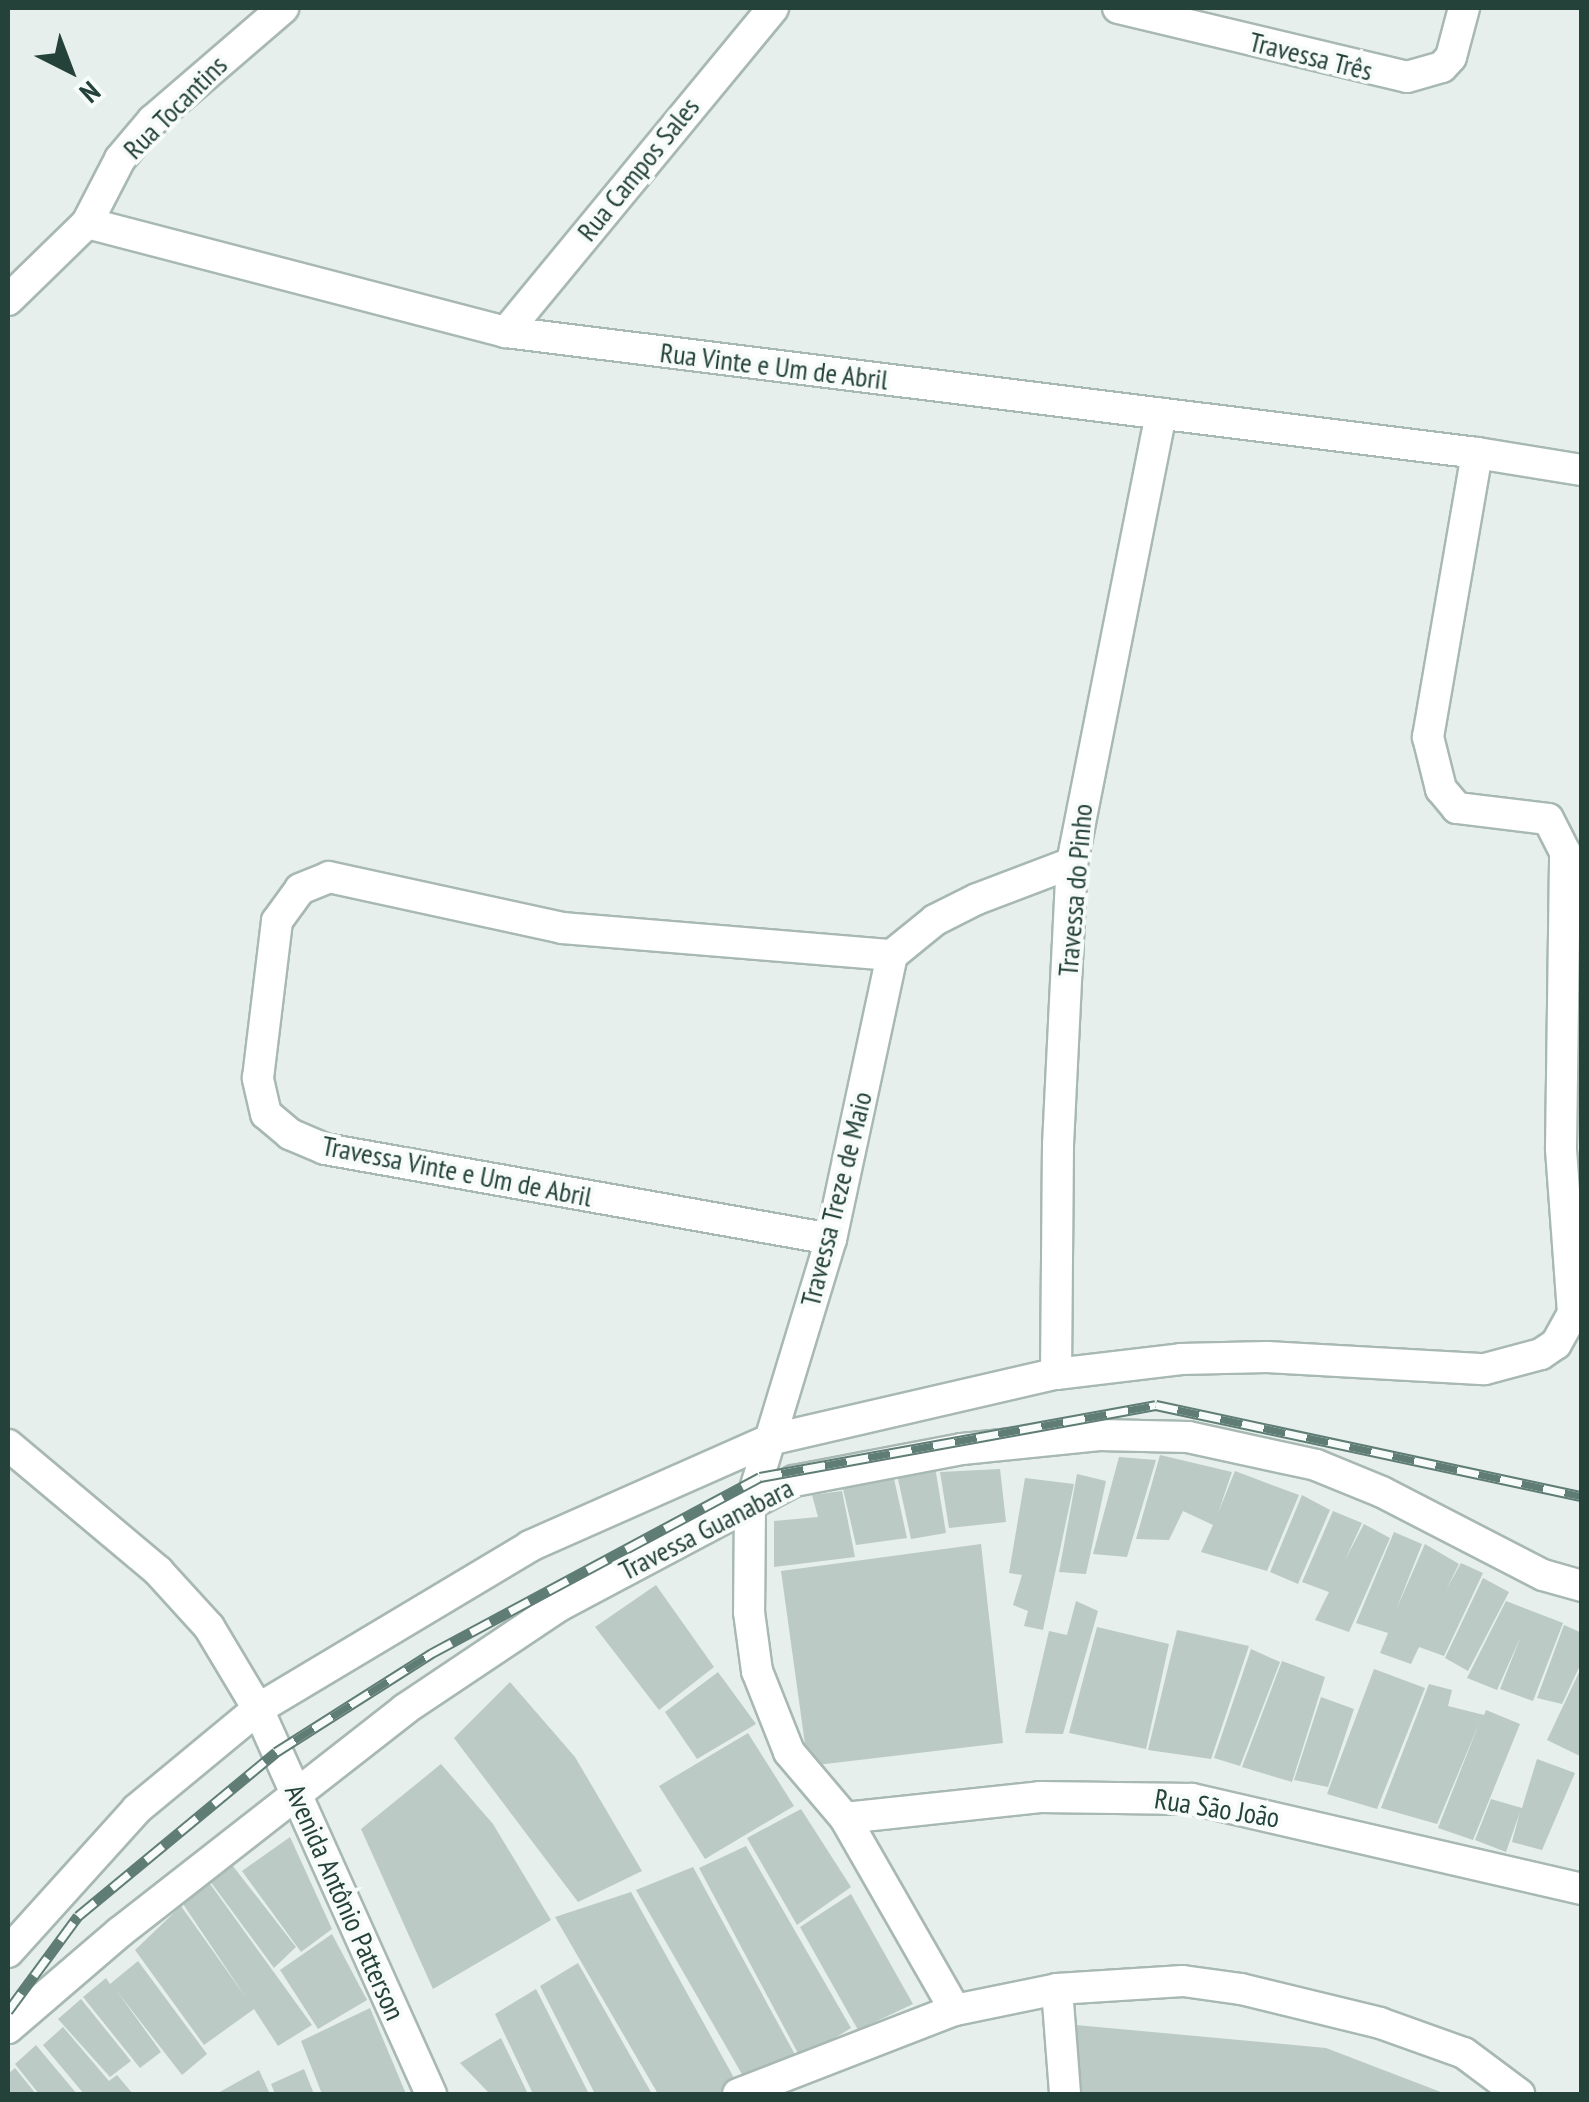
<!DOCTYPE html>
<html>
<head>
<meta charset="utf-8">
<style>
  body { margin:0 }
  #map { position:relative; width:1589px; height:2102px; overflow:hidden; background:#e6efeb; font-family:"PT Sans Narrow",sans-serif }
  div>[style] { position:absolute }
  .building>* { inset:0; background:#bbcac4 }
  .roads { filter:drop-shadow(2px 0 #a8b8b2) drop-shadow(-2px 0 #a8b8b2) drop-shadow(0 2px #a8b8b2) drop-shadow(0 -2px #a8b8b2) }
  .minor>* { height:30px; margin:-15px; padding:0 15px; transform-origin:15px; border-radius:15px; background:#fff }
  .rail>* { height:11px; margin-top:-5.5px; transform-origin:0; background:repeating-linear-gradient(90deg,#f7fbf9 0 22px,#5f7d75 0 44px); box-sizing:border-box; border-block:2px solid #5f7d75 }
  span { translate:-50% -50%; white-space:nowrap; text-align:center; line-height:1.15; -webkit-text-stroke:8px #f7fbf9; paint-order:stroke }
  .street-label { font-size:28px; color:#24423a }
  .frame { position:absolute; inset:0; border:10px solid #24423a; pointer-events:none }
  .north { position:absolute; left:20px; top:20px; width:100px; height:100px; -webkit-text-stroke:8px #f7fbf9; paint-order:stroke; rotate:138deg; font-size:28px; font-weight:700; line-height:40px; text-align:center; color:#24423a }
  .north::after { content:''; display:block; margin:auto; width:35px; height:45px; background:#24423a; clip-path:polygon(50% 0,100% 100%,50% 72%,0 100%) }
</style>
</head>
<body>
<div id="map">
  <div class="building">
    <i style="clip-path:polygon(1160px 1455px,1232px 1472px,1218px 1513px,1235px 1471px,1299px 1495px,1267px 1571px,1201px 1552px,1213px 1525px,1183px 1511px,1169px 1540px,1136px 1539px)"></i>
    <i style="clip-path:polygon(1119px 1457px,1156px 1460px,1127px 1557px,1093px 1554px)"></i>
    <i style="clip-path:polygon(934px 1461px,946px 1533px,911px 1539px,895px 1465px)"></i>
    <i style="clip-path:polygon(891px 1465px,907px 1538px,856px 1545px,840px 1476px)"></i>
    <i style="clip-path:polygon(1000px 1469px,1006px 1522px,949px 1528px,940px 1472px)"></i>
    <i style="clip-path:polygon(1077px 1474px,1106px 1481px,1086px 1574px,1059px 1572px)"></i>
    <i style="clip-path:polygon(1025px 1478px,1074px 1484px,1043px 1630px,1024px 1626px,1028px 1611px,1013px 1605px,1022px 1575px,1009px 1573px)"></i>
    <i style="clip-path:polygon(842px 1491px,855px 1557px,774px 1567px,774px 1521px,818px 1517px,812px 1495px)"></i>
    <i style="clip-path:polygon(1302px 1495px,1330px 1510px,1298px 1584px,1270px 1572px)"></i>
    <i style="clip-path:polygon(1333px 1511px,1362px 1523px,1345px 1560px,1364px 1524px,1390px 1538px,1349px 1632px,1315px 1620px,1329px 1592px,1302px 1582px)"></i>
    <i style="clip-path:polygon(1394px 1532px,1422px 1544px,1396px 1610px,1425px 1544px,1459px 1564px,1446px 1590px,1461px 1563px,1483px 1573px,1444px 1656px,1419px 1647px,1411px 1664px,1380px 1653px,1388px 1633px,1356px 1623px)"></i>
    <i style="clip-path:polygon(981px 1544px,1003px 1743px,808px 1766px,781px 1571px)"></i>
    <i style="clip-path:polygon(1483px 1578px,1509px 1592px,1468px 1671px,1445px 1658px)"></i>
    <i style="clip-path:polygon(656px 1585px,714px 1667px,659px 1710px,595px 1627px)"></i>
    <i style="clip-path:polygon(1076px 1601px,1098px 1611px,1063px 1734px,1025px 1733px,1049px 1631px,1067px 1635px)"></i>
    <i style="clip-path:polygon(1506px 1601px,1563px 1623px,1533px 1701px,1500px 1689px,1521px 1636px,1497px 1690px,1467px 1678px)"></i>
    <i style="clip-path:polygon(1564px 1625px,1582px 1633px,1582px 1661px,1562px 1704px,1537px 1698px)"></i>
    <i style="clip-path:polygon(1097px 1627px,1169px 1644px,1146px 1749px,1069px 1733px)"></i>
    <i style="clip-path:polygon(1177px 1630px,1249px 1646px,1211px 1759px,1148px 1750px)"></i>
    <i style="clip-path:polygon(1251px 1649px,1280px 1662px,1240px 1766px,1214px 1758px)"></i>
    <i style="clip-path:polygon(1282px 1661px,1325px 1677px,1292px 1782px,1242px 1767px)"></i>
    <i style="clip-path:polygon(1582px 1666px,1582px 1757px,1547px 1740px)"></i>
    <i style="clip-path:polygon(1374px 1669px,1425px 1688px,1377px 1809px,1327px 1794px)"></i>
    <i style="clip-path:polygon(718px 1672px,756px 1724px,697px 1759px,665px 1712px)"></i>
    <i style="clip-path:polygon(510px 1682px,575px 1757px,642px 1871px,578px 1902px,454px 1738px)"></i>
    <i style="clip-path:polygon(1429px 1684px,1452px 1690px,1448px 1706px,1484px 1715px,1486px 1710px,1520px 1724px,1473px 1840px,1438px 1828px,1480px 1721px,1437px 1824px,1381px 1808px)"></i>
    <i style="clip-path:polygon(1321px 1697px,1354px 1709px,1328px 1787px,1294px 1780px)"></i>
    <i style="clip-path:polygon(748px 1733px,794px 1806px,705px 1859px,659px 1786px)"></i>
    <i style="clip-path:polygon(1537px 1759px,1575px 1773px,1542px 1850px,1512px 1842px,1520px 1812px,1506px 1852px,1475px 1840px,1491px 1799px,1522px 1808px)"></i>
    <i style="clip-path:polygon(441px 1764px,493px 1824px,551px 1920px,433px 1989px,361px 1829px)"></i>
    <i style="clip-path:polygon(801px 1809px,851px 1887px,797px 1925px,747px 1838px)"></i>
    <i style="clip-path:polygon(290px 1837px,332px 1929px,301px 1952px,242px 1871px)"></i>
    <i style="clip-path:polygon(746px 1846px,851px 2028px,801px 2059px,699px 1868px)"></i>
    <i style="clip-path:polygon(229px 1861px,296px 1947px,274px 1968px,207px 1877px)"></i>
    <i style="clip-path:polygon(693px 1867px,799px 2062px,747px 2083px,636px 1890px)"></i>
    <i style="clip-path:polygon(208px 1881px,312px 2025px,278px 2046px,254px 2009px,204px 2045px,135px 1950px,181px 1906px,247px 1999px,183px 1904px)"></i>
    <i style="clip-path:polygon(631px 1892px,738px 2085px,714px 2094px,658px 2094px,555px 1917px)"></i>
    <i style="clip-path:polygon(851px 1894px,913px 2004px,858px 2030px,800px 1927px)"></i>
    <i style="clip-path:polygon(332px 1934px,367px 2000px,318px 2029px,280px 1970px)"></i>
    <i style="clip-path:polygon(138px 1961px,207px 2054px,182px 2075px,116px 1990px,161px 2052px,140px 2068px,83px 1997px,106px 1978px,110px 1984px)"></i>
    <i style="clip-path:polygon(578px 1963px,652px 2094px,595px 2094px,540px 1986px)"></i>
    <i style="clip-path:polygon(536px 1989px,589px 2094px,533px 2094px,495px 2014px)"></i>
    <i style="clip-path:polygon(81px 1999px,131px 2061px,110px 2077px,58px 2019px)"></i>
    <i style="clip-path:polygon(370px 2008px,406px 2094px,322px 2094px,301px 2041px)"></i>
    <i style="clip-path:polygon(1076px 2025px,1326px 2048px,1446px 2094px,1082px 2094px)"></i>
    <i style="clip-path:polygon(63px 2027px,109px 2081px,117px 2075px,133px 2094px,84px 2094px,43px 2045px)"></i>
    <i style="clip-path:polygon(501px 2038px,528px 2094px,490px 2094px,460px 2063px)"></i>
    <i style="clip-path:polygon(36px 2045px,77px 2094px,39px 2094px,15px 2064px)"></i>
    <i style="clip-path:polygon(15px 2068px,36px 2094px,8px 2094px,8px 2074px)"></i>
    <i style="clip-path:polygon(304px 2069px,314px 2094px,275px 2094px,271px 2084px)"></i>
    <i style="clip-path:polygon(259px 2070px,270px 2094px,216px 2094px)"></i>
  </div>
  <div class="roads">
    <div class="minor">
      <i style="left:1118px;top:8px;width:297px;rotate:13.4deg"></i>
      <i style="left:1407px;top:77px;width:36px;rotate:-16deg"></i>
      <i style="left:1442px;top:67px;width:13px;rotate:-48deg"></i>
      <i style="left:1451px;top:57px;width:51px;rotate:-75.1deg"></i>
      <i style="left:87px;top:223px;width:433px;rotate:14.6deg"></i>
      <i style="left:506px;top:332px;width:979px;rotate:7.1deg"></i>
      <i style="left:1477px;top:453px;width:106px;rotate:9.2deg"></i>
      <i style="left:8px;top:300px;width:110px;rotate:-44.3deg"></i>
      <i style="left:87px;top:223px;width:72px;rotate:-62.7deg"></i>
      <i style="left:120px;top:159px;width:51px;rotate:-49.8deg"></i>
      <i style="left:153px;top:120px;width:172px;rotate:-40.7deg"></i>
      <i style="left:506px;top:332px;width:420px;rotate:-50.5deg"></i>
      <i style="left:892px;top:955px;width:290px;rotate:102.1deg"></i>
      <i style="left:831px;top:1239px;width:278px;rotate:106.9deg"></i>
      <i style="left:750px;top:1505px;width:107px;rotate:90.5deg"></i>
      <i style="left:749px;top:1612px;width:60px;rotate:82.3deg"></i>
      <i style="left:757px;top:1671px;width:87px;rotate:68.4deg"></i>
      <i style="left:789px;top:1752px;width:87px;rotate:49.7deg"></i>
      <i style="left:845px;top:1818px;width:221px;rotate:60.2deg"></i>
      <i style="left:892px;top:955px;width:55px;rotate:-39.1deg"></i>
      <i style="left:935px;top:920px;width:47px;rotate:-26.6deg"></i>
      <i style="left:977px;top:899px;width:102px;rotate:-20.8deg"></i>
      <i style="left:831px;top:1239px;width:514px;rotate:-169.91deg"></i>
      <i style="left:325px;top:1149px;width:38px;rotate:-157deg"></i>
      <i style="left:290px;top:1134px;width:31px;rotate:-140deg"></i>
      <i style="left:266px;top:1114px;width:37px;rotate:-103deg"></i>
      <i style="left:258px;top:1078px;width:158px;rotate:-83.1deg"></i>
      <i style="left:277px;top:921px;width:39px;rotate:-54deg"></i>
      <i style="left:300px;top:889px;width:31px;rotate:-22deg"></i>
      <i style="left:329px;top:877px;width:239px;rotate:12.3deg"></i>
      <i style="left:562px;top:928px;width:331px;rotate:4.7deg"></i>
      <i style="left:1056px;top:1374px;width:229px;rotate:-89.5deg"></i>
      <i style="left:1058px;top:1145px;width:282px;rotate:-87.2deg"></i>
      <i style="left:1072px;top:863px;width:458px;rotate:-78.8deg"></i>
      <i style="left:8px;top:1445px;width:196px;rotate:40deg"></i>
      <i style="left:158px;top:1571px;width:76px;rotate:47.7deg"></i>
      <i style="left:209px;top:1627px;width:96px;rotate:59.1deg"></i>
      <i style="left:258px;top:1709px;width:422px;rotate:65.8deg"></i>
      <i style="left:845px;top:1818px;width:196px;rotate:-6.1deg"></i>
      <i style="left:1040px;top:1797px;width:152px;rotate:0.8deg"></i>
      <i style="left:1192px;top:1799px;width:400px;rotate:13deg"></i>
      <i style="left:8px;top:1952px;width:193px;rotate:-47.9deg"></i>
      <i style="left:137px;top:1809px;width:157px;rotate:-39.6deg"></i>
      <i style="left:258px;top:1709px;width:317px;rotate:-30.9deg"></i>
      <i style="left:530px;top:1546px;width:261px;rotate:-23.9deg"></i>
      <i style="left:769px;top:1440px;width:294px;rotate:-13deg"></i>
      <i style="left:1056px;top:1374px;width:126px;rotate:-6.8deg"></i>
      <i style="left:1181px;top:1359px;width:86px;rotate:-1.3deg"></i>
      <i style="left:1267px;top:1357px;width:218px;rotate:3.2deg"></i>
      <i style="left:1485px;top:1369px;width:58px;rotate:-15deg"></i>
      <i style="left:1541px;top:1354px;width:18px;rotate:-34deg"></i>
      <i style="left:1556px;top:1344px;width:35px;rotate:-61deg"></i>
      <i style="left:1573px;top:1313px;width:165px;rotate:-94.2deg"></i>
      <i style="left:1561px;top:1148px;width:296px;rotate:-89.2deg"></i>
      <i style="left:1565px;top:852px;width:37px;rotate:-117deg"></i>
      <i style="left:1548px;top:819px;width:92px;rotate:-173.1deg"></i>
      <i style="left:1457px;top:808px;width:25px;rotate:-130deg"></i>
      <i style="left:1441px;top:789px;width:54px;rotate:-104deg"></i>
      <i style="left:1428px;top:737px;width:288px;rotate:-80.2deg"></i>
      <i style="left:1057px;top:1989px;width:105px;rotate:85.6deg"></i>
      <i style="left:8px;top:2028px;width:148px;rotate:-40.6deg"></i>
      <i style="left:120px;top:1932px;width:362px;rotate:-38deg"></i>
      <i style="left:405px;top:1709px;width:185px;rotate:-33.8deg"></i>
      <i style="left:559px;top:1606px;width:266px;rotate:-28deg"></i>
      <i style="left:794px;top:1481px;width:171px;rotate:-10.8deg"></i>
      <i style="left:962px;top:1449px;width:138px;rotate:-5.8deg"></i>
      <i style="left:1099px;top:1435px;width:89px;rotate:1.3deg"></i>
      <i style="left:1188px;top:1437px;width:131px;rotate:12.3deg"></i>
      <i style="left:1316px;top:1465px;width:71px;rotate:22.2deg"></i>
      <i style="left:1382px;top:1492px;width:181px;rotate:27.3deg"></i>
      <i style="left:1543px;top:1575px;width:41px;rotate:15.8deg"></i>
      <i style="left:738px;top:2094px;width:233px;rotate:-21.2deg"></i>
      <i style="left:955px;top:2010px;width:104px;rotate:-11.6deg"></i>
      <i style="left:1057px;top:1989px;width:126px;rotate:-3.6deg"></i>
      <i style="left:1183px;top:1981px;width:59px;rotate:7.9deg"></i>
      <i style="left:1241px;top:1989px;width:143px;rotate:13.7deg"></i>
      <i style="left:1380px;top:2023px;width:89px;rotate:19.7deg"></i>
      <i style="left:1464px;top:2053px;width:69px;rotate:36.7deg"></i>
    </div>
  </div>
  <div class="rail">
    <i style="left:8px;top:2011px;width:118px;rotate:-53.6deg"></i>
    <i style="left:78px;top:1916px;width:257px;rotate:-39.6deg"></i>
    <i style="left:276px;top:1752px;width:185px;rotate:-32.4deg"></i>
    <i style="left:432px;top:1653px;width:372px;rotate:-28.2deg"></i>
    <i style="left:760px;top:1477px;width:402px;rotate:-10.3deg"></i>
    <i style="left:1156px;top:1405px;width:436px;rotate:12.1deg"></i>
  </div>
  <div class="street-label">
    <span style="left:1311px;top:56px;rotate:14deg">Travessa Três</span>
    <span style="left:175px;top:107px;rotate:-45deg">Rua Tocantins</span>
    <span style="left:638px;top:169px;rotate:-51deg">Rua Campos Sales</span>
    <span style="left:774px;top:366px;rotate:7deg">Rua Vinte e Um de Abril</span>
    <span style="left:1075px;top:890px;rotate:-85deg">Travessa do Pinho</span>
    <span style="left:457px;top:1171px;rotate:11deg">Travessa Vinte e Um de Abril</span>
    <span style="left:836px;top:1199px;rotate:-76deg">Travessa Treze de Maio</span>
    <span style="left:706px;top:1529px;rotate:-27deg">Travessa Guanabara</span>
    <span style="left:1217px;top:1808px;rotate:9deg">Rua São João</span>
    <span style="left:345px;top:1902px;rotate:66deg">Avenida Antônio Patterson</span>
  </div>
  <div class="frame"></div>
  <div class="north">N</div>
</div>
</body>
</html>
